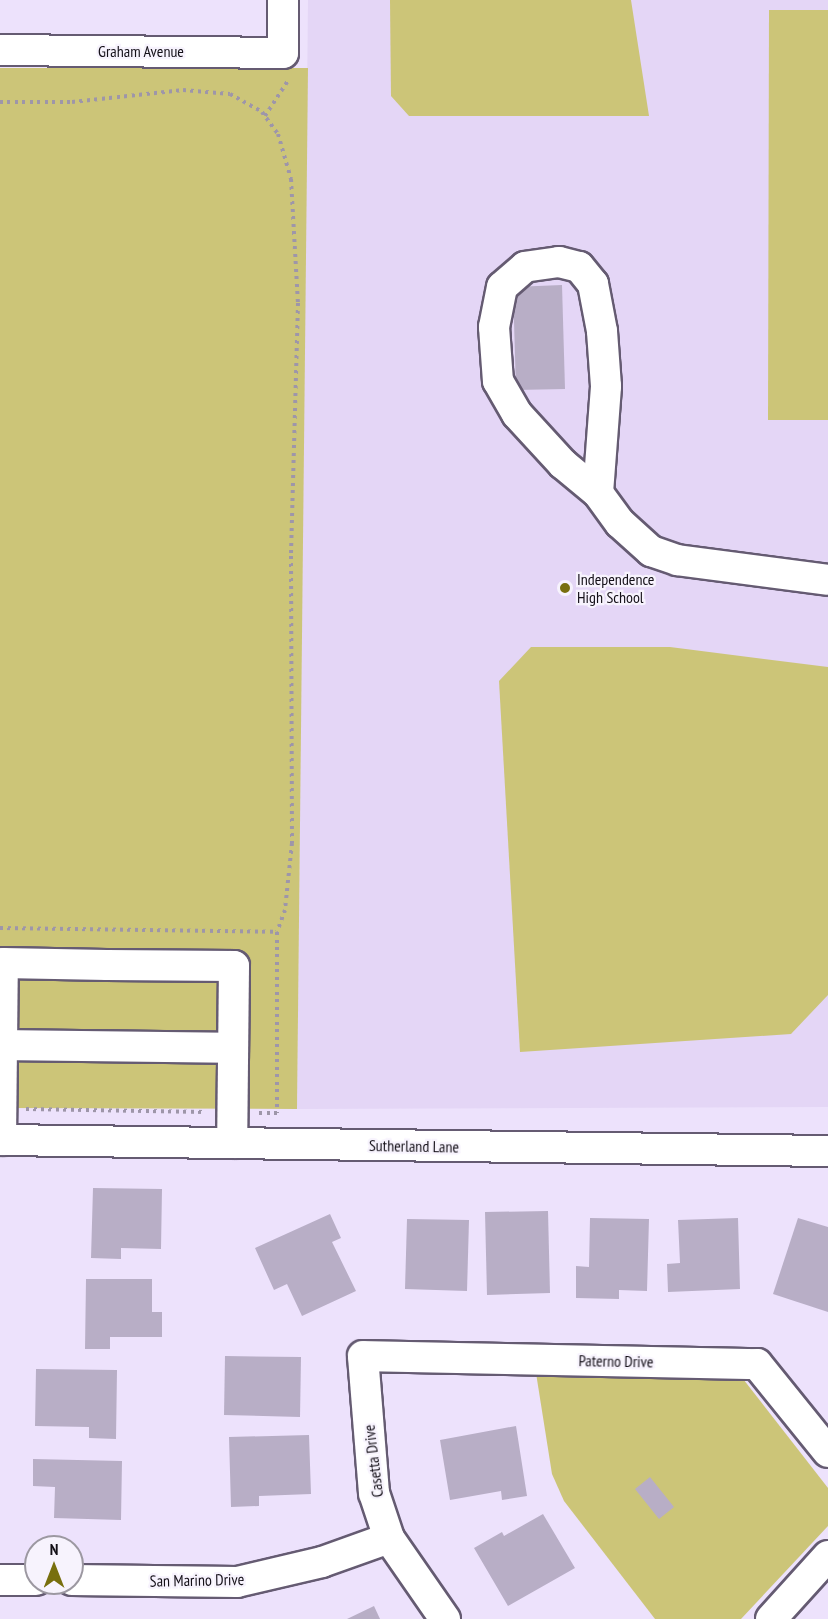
<!DOCTYPE html>
<html>
<head>
<meta charset="utf-8">
<style>
  body { margin:0 }
  #map { position:relative; width:828px; height:1619px; overflow:hidden; background:#ede2fc; font-family:"PT Sans Narrow",sans-serif }
  div>[style] { position:absolute }
  .built>* { inset:0; background:#e4d6f6 }
  .green>* { inset:0; background:#ccc578 }
  .building>* { inset:0; background:#b8aec6 }
  .path>* { height:4px; margin-top:-2px; transform-origin:0; background:repeating-linear-gradient(90deg,#9e96a9 0 3px,transparent 0 7.5px) }
  .roads { filter:drop-shadow(2px 0 #655b72) drop-shadow(-2px 0 #655b72) drop-shadow(0 2px #655b72) drop-shadow(0 -2px #655b72) }
  .minor>* { height:30px; margin:-15px; padding:0 15px; transform-origin:15px; border-radius:15px; background:#fff }
  .dots>* { width:16px; height:16px; translate:-50% -50%; box-sizing:border-box; border:3px solid #f7f3fd; border-radius:50% }
  span { translate:-50% -50%; white-space:nowrap; text-align:center; line-height:1.15; -webkit-text-stroke:4.5px #f7f3fd; paint-order:stroke }
  .street-label { font-size:16px; color:#141018 }
  .poi-label { font-size:16px; color:#141018 }
  .left { translate:0 -50%; text-align:left }
  .north { position:absolute; left:24px; top:1535px; width:60px; height:60px; box-sizing:border-box; background:#f7f3fd; border:2px solid #9c98a1; border-radius:50%; rotate:0deg; font-size:16px; font-weight:700; line-height:24px; text-align:center; color:#141018 }
  .north::after { content:''; display:block; margin:auto; width:21px; height:27px; background:#786f0e; clip-path:polygon(50% 0,100% 100%,50% 72%,0 100%) }
</style>
</head>
<body>
<div id="map">
  <div class="built">
    <i style="clip-path:polygon(308px 0,828px 0,828px 1107px,297px 1109px)"></i>
  </div>
  <div class="green">
    <i style="clip-path:polygon(390px 0,631px 0,649px 116px,409px 116px,391px 96px)"></i>
    <i style="clip-path:polygon(769px 10px,828px 10px,828px 420px,768px 420px)"></i>
    <i style="clip-path:polygon(0 68px,308px 68px,297px 1109px,0 1108px)"></i>
    <i style="clip-path:polygon(531px 647px,670px 647px,828px 667px,828px 995px,791px 1034px,520px 1052px,499px 681px)"></i>
    <i style="clip-path:polygon(536px 1373px,740px 1375px,828px 1488px,828px 1526px,741px 1619px,655px 1619px,564px 1501px,552px 1474px)"></i>
  </div>
  <div class="building">
    <i style="clip-path:polygon(562px 285px,565px 389px,516px 390px,513px 287px)"></i>
    <i style="clip-path:polygon(93px 1188px,162px 1189px,161px 1249px,121px 1248px,121px 1259px,91px 1258px)"></i>
    <i style="clip-path:polygon(548px 1211px,550px 1293px,487px 1295px,485px 1212px)"></i>
    <i style="clip-path:polygon(330px 1214px,341px 1238px,332px 1242px,356px 1291px,302px 1316px,287px 1284px,274px 1290px,255px 1248px)"></i>
    <i style="clip-path:polygon(590px 1218px,649px 1219px,647px 1291px,619px 1290px,619px 1299px,576px 1298px,576px 1266px,589px 1267px)"></i>
    <i style="clip-path:polygon(738px 1218px,740px 1289px,668px 1292px,667px 1264px,680px 1263px,678px 1220px)"></i>
    <i style="clip-path:polygon(798px 1218px,828px 1227px,828px 1312px,773px 1294px)"></i>
    <i style="clip-path:polygon(407px 1219px,469px 1220px,467px 1291px,405px 1289px)"></i>
    <i style="clip-path:polygon(86px 1279px,152px 1279px,152px 1312px,162px 1312px,162px 1337px,110px 1337px,110px 1349px,85px 1349px)"></i>
    <i style="clip-path:polygon(225px 1356px,301px 1357px,300px 1417px,224px 1415px)"></i>
    <i style="clip-path:polygon(36px 1369px,117px 1370px,116px 1439px,89px 1438px,89px 1427px,35px 1426px)"></i>
    <i style="clip-path:polygon(516px 1426px,527px 1496px,502px 1500px,501px 1491px,450px 1500px,440px 1440px)"></i>
    <i style="clip-path:polygon(309px 1435px,311px 1494px,259px 1496px,259px 1506px,231px 1507px,229px 1437px)"></i>
    <i style="clip-path:polygon(33px 1459px,122px 1461px,121px 1520px,54px 1518px,55px 1487px,33px 1486px)"></i>
    <i style="clip-path:polygon(650px 1477px,674px 1507px,659px 1519px,635px 1489px)"></i>
    <i style="clip-path:polygon(543px 1514px,575px 1568px,508px 1606px,474px 1548px,502px 1532px,504px 1536px)"></i>
    <i style="clip-path:polygon(374px 1606px,380px 1619px,347px 1619px)"></i>
  </div>
  <div class="path">
    <i style="left:0;top:102px;width:72px"></i>
    <i style="left:72px;top:102px;width:112px;rotate:-6.2deg"></i>
    <i style="left:183px;top:90px;width:47px;rotate:4.9deg"></i>
    <i style="left:230px;top:94px;width:37px;rotate:29deg"></i>
    <i style="left:262px;top:112px;width:27px;rotate:54deg"></i>
    <i style="left:278px;top:134px;width:47px;rotate:73.9deg"></i>
    <i style="left:291px;top:179px;width:124px;rotate:86.8deg"></i>
    <i style="left:298px;top:303px;width:253px;rotate:91.6deg"></i>
    <i style="left:291px;top:556px;width:287px;rotate:89.8deg"></i>
    <i style="left:292px;top:843px;width:67px;rotate:96deg"></i>
    <i style="left:285px;top:910px;width:23px;rotate:110deg"></i>
    <i style="left:277px;top:932px;width:181px;rotate:90deg"></i>
    <i style="left:277px;top:1113px;width:20px;rotate:180deg"></i>
    <i style="left:265px;top:116px;width:44px;rotate:-57deg"></i>
    <i style="left:0;top:928px;width:277px;rotate:0.8deg"></i>
    <i style="left:26px;top:1109px;width:179px;rotate:1deg"></i>
  </div>
  <div class="roads">
    <div class="minor">
      <i style="left:0;top:50px;width:283px;rotate:0.6deg"></i>
      <i style="left:283px;top:53px;width:53px;rotate:-90deg"></i>
      <i style="left:598px;top:493px;width:107px;rotate:-85.7deg"></i>
      <i style="left:606px;top:386px;width:55px;rotate:-94.2deg"></i>
      <i style="left:602px;top:331px;width:48px;rotate:-100.8deg"></i>
      <i style="left:593px;top:284px;width:22px;rotate:-129deg"></i>
      <i style="left:579px;top:267px;width:21px;rotate:-166deg"></i>
      <i style="left:559px;top:262px;width:34px;rotate:172deg"></i>
      <i style="left:525px;top:267px;width:30px;rotate:139deg"></i>
      <i style="left:502px;top:287px;width:41px;rotate:101.3deg"></i>
      <i style="left:494px;top:327px;width:54px;rotate:85.8deg"></i>
      <i style="left:498px;top:381px;width:38px;rotate:60deg"></i>
      <i style="left:517px;top:414px;width:68px;rotate:47.4deg"></i>
      <i style="left:563px;top:464px;width:45px;rotate:39.6deg"></i>
      <i style="left:598px;top:493px;width:37px;rotate:54deg"></i>
      <i style="left:620px;top:523px;width:42px;rotate:42.1deg"></i>
      <i style="left:651px;top:551px;width:28px;rotate:19deg"></i>
      <i style="left:677px;top:560px;width:152px;rotate:7.5deg"></i>
      <i style="left:2px;top:1045px;width:231px;rotate:0.7deg"></i>
      <i style="left:0;top:1140px;width:828px;rotate:0.76deg"></i>
      <i style="left:1px;top:1140px;width:177px;rotate:-89.4deg"></i>
      <i style="left:3px;top:963px;width:104px;rotate:1.1deg"></i>
      <i style="left:107px;top:965px;width:127px;rotate:0.5deg"></i>
      <i style="left:234px;top:966px;width:177px;rotate:90.6deg"></i>
      <i style="left:0;top:1580px;width:36px"></i>
      <i style="left:72px;top:1580px;width:165px;rotate:0.7deg"></i>
      <i style="left:237px;top:1582px;width:87px;rotate:-13.2deg"></i>
      <i style="left:322px;top:1562px;width:71px;rotate:-19.7deg"></i>
      <i style="left:445px;top:1619px;width:98px;rotate:-124.7deg"></i>
      <i style="left:389px;top:1538px;width:47px;rotate:-108.4deg"></i>
      <i style="left:374px;top:1493px;width:137px;rotate:-94.6deg"></i>
      <i style="left:363px;top:1356px;width:394px;rotate:1.2deg"></i>
      <i style="left:757px;top:1364px;width:113px;rotate:51.1deg"></i>
      <i style="left:771px;top:1619px;width:85px;rotate:-47.9deg"></i>
    </div>
  </div>
  <div class="dots">
    <i style="left:565px;top:588px;background:#786f0e"></i>
  </div>
  <div class="street-label">
    <span style="left:141px;top:51px">Graham Avenue</span>
    <span style="left:414px;top:1146px;rotate:1deg">Sutherland Lane</span>
    <span style="left:616px;top:1361px;rotate:1deg">Paterno Drive</span>
    <span style="left:373px;top:1461px;rotate:-97deg">Casetta Drive</span>
    <span style="left:197px;top:1580px;rotate:-1deg">San Marino Drive</span>
  </div>
  <div class="poi-label">
    <span class="left" style="left:577px;top:588px">Independence<br>High School</span>
  </div>
  <div class="north">N</div>
</div>
</body>
</html>
